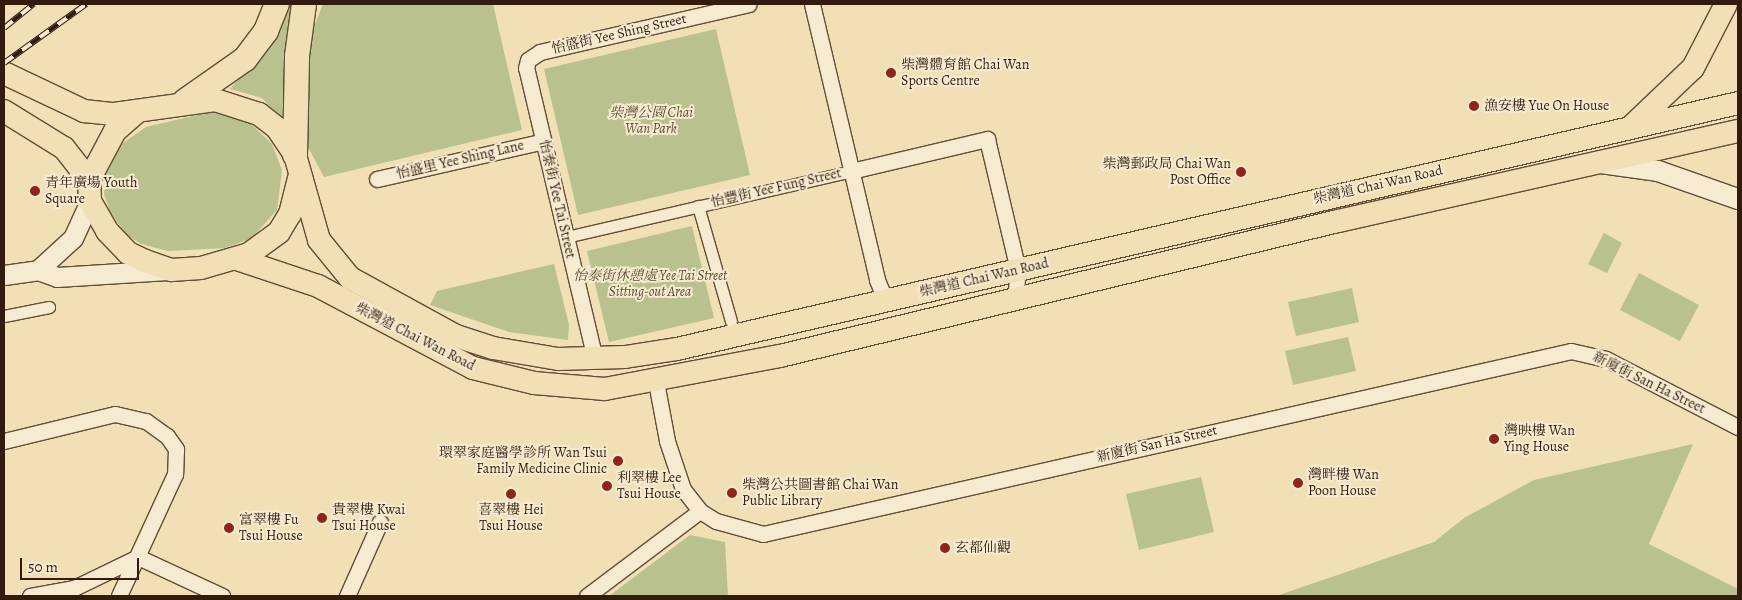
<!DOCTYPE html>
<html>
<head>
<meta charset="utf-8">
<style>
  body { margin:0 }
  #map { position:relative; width:1742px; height:600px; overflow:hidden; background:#f1dfb6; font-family:Alegreya,"Noto Serif TC",serif }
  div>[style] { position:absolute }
  .green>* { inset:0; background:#b9c28e }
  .roads { filter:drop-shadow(1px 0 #624d37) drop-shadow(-1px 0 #624d37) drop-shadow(0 1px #624d37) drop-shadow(0 -1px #624d37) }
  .pedestrian>* { height:11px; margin:-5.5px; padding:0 5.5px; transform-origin:5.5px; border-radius:5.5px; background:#f6ead0 }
  .minor>* { height:15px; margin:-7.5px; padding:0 7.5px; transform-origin:7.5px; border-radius:7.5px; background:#f6ead0 }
  .tertiary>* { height:19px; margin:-9.5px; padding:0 9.5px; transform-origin:9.5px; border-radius:9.5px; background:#f6ead0 }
  .secondary>* { height:20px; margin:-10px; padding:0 10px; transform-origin:10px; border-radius:10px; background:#f6ead0 }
  .primary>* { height:22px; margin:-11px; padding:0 11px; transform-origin:11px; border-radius:11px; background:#f1dfb6 }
  .trunk>* { height:24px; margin:-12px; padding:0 12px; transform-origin:12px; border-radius:12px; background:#f1dfb6 }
  .rail>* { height:5.5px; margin-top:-2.75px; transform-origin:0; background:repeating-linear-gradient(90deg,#f6ead0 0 11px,#331c0d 0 22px); box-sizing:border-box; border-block:1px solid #331c0d }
  .dots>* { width:14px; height:14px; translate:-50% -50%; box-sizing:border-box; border:2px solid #f6ead0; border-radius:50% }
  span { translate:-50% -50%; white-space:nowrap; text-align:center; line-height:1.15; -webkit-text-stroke:4px #f6ead0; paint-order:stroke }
  .street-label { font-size:14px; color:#331c0d }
  .poi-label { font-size:14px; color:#331c0d }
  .left { translate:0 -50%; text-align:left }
  .right { translate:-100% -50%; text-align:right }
  .park-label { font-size:14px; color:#5b4e34; font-style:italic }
  .frame { position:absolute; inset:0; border:5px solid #331c0d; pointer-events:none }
  .scale { position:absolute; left:20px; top:558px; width:119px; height:22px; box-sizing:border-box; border:2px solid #331c0d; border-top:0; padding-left:6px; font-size:15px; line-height:18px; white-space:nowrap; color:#331c0d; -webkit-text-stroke:4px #f6ead0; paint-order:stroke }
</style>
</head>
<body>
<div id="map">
  <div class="green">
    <i style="clip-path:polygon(286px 4px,295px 4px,287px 37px,286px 124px,262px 98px,230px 89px,267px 46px)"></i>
    <i style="clip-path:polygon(323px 4px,493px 4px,522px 130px,324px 177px,308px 147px,308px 42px)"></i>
    <i style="clip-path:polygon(716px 29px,750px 175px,578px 215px,544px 69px)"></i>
    <i style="clip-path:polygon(206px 113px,227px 113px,250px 123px,272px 144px,282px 170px,277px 210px,252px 238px,225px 248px,168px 251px,141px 244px,127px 235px,110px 212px,104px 194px,106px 171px,123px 143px,146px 127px)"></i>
    <i style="clip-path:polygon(692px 226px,714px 318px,609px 342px,587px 251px)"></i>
    <i style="clip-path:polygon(1604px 233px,1622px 243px,1607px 273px,1588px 264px)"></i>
    <i style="clip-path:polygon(554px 264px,569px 325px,568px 340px,509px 332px,430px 305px,437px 291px)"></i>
    <i style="clip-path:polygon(1639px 273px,1699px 305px,1680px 341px,1620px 310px)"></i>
    <i style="clip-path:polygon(1352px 288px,1359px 322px,1296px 336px,1288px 302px)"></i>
    <i style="clip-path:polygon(1348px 337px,1356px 371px,1293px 385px,1285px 351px)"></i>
    <i style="clip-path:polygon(1693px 444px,1649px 544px,1738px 589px,1738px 596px,1276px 596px,1434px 542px,1464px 518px,1534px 480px)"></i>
    <i style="clip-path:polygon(1201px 477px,1214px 532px,1139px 550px,1126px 494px)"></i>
    <i style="clip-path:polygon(690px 535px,725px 542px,728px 596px,609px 596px)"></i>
  </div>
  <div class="roads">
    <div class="pedestrian">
      <i style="left:698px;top:206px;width:120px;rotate:74deg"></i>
      <i style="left:566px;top:237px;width:293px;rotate:-13deg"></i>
      <i style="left:4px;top:316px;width:46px;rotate:-11.3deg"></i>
    </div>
    <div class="minor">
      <i style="left:812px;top:4px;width:284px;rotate:76.7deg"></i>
      <i style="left:877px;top:280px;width:23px;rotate:67deg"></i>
      <i style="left:851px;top:171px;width:140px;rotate:-13.2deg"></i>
      <i style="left:987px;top:139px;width:135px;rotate:76.7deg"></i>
      <i style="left:1018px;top:270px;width:30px;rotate:96deg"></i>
      <i style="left:377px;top:179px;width:171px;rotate:-12.8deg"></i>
      <i style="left:595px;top:359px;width:299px;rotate:-103.3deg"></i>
      <i style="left:526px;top:68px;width:8px;rotate:-76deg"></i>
      <i style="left:528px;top:60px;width:14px;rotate:-34deg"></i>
      <i style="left:540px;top:52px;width:214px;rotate:-12.9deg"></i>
      <i style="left:656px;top:382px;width:60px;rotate:79.4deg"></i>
      <i style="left:667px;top:441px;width:51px;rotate:71.6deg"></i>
      <i style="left:683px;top:489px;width:28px;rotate:52deg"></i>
      <i style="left:700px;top:511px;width:19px;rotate:32deg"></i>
      <i style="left:716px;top:521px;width:49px;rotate:15.5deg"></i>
      <i style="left:763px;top:534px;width:828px;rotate:-12.76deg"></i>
      <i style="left:1571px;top:351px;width:36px;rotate:13deg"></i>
      <i style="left:1606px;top:359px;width:148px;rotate:27.3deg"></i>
      <i style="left:4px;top:441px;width:114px;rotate:-13.7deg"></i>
      <i style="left:115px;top:414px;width:32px;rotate:13deg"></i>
      <i style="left:146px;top:421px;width:26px;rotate:36deg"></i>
      <i style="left:167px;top:436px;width:16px;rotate:55deg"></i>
      <i style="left:176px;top:449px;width:25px;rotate:92deg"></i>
      <i style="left:175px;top:474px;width:134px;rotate:114.7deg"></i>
      <i style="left:138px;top:557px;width:93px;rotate:24.9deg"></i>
      <i style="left:30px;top:596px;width:45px;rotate:-10.3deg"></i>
      <i style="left:74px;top:588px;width:71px;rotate:-25.8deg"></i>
      <i style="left:347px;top:596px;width:81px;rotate:-66deg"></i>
      <i style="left:587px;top:596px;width:141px;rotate:-37deg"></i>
    </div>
    <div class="tertiary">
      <i style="left:38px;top:270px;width:47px;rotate:-42.4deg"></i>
      <i style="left:73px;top:238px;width:41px;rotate:-65.3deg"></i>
      <i style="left:4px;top:275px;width:34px;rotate:-8deg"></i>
      <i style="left:38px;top:270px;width:20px;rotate:20deg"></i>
      <i style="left:57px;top:277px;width:111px;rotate:-3.6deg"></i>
    </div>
    <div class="secondary">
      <i style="left:1601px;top:163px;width:58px;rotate:8deg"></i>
      <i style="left:1658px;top:171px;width:85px;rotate:19.3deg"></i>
    </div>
    <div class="primary">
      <i style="left:4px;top:73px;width:89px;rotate:25.4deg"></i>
      <i style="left:84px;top:111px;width:30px;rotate:6deg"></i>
      <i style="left:114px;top:114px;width:102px;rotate:-7.9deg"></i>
      <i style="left:215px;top:100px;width:46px;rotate:17.7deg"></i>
      <i style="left:259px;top:114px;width:23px;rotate:38deg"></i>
      <i style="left:277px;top:128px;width:32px;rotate:56deg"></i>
      <i style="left:295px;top:155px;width:88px;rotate:74.2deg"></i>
      <i style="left:319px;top:240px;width:49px;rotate:50.8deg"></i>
      <i style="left:350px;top:278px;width:121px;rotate:28.7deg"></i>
      <i style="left:456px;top:336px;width:39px;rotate:18deg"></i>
      <i style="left:493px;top:348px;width:66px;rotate:9.6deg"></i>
      <i style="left:558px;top:359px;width:67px;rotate:-1.7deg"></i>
      <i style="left:625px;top:357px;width:53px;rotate:-8.7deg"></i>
      <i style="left:677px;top:349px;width:1089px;rotate:-13.05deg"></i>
      <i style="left:4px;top:111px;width:70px;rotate:31.7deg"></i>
      <i style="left:64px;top:148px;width:41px;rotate:52deg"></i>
      <i style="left:137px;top:112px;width:29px;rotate:139deg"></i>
      <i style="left:115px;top:131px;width:55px;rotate:118deg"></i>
      <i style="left:89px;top:180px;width:21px;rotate:87deg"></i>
      <i style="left:90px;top:201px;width:34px;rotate:60deg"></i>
      <i style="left:107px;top:231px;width:30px;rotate:46deg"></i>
      <i style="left:128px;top:253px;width:19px;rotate:25deg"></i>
      <i style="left:145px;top:261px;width:28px;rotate:19deg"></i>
      <i style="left:171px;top:270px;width:30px;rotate:-4deg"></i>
      <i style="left:201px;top:268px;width:50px;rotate:-16.3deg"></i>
      <i style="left:249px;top:254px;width:37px;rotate:-36deg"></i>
      <i style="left:279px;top:232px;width:21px;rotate:-59deg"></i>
      <i style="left:290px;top:214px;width:36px;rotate:-76deg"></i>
      <i style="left:1632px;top:126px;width:84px;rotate:-43.6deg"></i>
      <i style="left:1693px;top:68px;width:72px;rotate:-62.7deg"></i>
      <i style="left:237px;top:259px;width:85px;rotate:18.4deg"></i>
      <i style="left:318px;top:286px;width:175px;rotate:27.9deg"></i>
      <i style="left:473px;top:368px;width:63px;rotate:13.8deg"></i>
      <i style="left:534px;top:383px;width:71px;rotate:4.8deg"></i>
      <i style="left:605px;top:389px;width:178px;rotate:-10.7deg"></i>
      <i style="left:780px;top:356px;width:574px;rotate:-13.6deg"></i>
      <i style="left:1338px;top:221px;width:410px;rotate:-12.7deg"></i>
    </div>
    <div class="trunk">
      <i style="left:185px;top:101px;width:73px;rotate:-35deg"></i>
      <i style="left:245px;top:59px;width:35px;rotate:-53deg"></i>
      <i style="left:266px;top:31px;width:29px;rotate:-68deg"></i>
      <i style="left:295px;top:155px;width:99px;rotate:-88.8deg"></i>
      <i style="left:297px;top:56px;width:52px;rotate:-82.3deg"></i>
    </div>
  </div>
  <div class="rail">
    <i style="left:4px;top:28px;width:38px;rotate:-39deg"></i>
    <i style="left:4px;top:63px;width:101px;rotate:-35.7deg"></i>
  </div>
  <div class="dots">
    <i style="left:891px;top:73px;background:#8f2418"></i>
    <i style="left:1474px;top:106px;background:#8f2418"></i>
    <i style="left:1241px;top:172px;background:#8f2418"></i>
    <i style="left:35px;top:191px;background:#8f2418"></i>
    <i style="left:1494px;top:439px;background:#8f2418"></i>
    <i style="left:618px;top:461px;background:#8f2418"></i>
    <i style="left:1298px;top:483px;background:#8f2418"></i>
    <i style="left:607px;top:486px;background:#8f2418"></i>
    <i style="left:732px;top:493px;background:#8f2418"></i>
    <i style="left:511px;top:494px;background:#8f2418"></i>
    <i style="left:322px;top:518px;background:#8f2418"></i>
    <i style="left:229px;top:528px;background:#8f2418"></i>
    <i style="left:945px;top:548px;background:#8f2418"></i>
  </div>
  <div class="street-label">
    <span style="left:619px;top:34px;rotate:-13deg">怡盛街 Yee Shing Street</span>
    <span style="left:460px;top:160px;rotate:-13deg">怡盛里 Yee Shing Lane</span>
    <span style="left:1378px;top:185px;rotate:-13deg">柴灣道 Chai Wan Road</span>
    <span style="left:776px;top:188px;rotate:-13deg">怡豐街 Yee Fung Street</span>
    <span style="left:557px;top:199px;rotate:77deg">怡泰街 Yee Tai Street</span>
    <span style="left:984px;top:278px;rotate:-13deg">柴灣道 Chai Wan Road</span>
    <span style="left:415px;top:337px;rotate:27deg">柴灣道 Chai Wan Road</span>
    <span style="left:1649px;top:383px;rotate:26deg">新廈街 San Ha Street</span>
    <span style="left:1157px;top:444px;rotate:-13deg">新廈街 San Ha Street</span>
  </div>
  <div class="poi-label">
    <span class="left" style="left:901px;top:73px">柴灣體育館 Chai Wan<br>Sports Centre</span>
    <span class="left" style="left:1484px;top:106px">漁安樓 Yue On House</span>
    <span class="right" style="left:1231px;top:172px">柴灣郵政局 Chai Wan<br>Post Office</span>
    <span class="left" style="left:45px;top:191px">青年廣場 Youth<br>Square</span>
    <span class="left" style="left:1504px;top:439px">灣映樓 Wan<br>Ying House</span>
    <span class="right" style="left:607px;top:461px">環翠家庭醫學診所 Wan Tsui<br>Family Medicine Clinic</span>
    <span class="left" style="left:1308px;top:483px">灣畔樓 Wan<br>Poon House</span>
    <span class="left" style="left:617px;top:486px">利翠樓 Lee<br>Tsui House</span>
    <span class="left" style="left:742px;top:493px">柴灣公共圖書館 Chai Wan<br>Public Library</span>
    <span class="left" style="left:332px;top:518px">貴翠樓 Kwai<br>Tsui House</span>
    <span style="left:511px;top:518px">喜翠樓 Hei<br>Tsui House</span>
    <span class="left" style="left:239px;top:528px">富翠樓 Fu<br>Tsui House</span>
    <span class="left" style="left:955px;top:548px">玄都仙觀</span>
  </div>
  <div class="park-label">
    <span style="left:651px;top:121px">柴灣公園 Chai<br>Wan Park</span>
    <span style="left:650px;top:284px">怡泰街休憩處 Yee Tai Street<br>Sitting-out Area</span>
  </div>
  <div class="frame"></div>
  <div class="scale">50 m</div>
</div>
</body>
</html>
